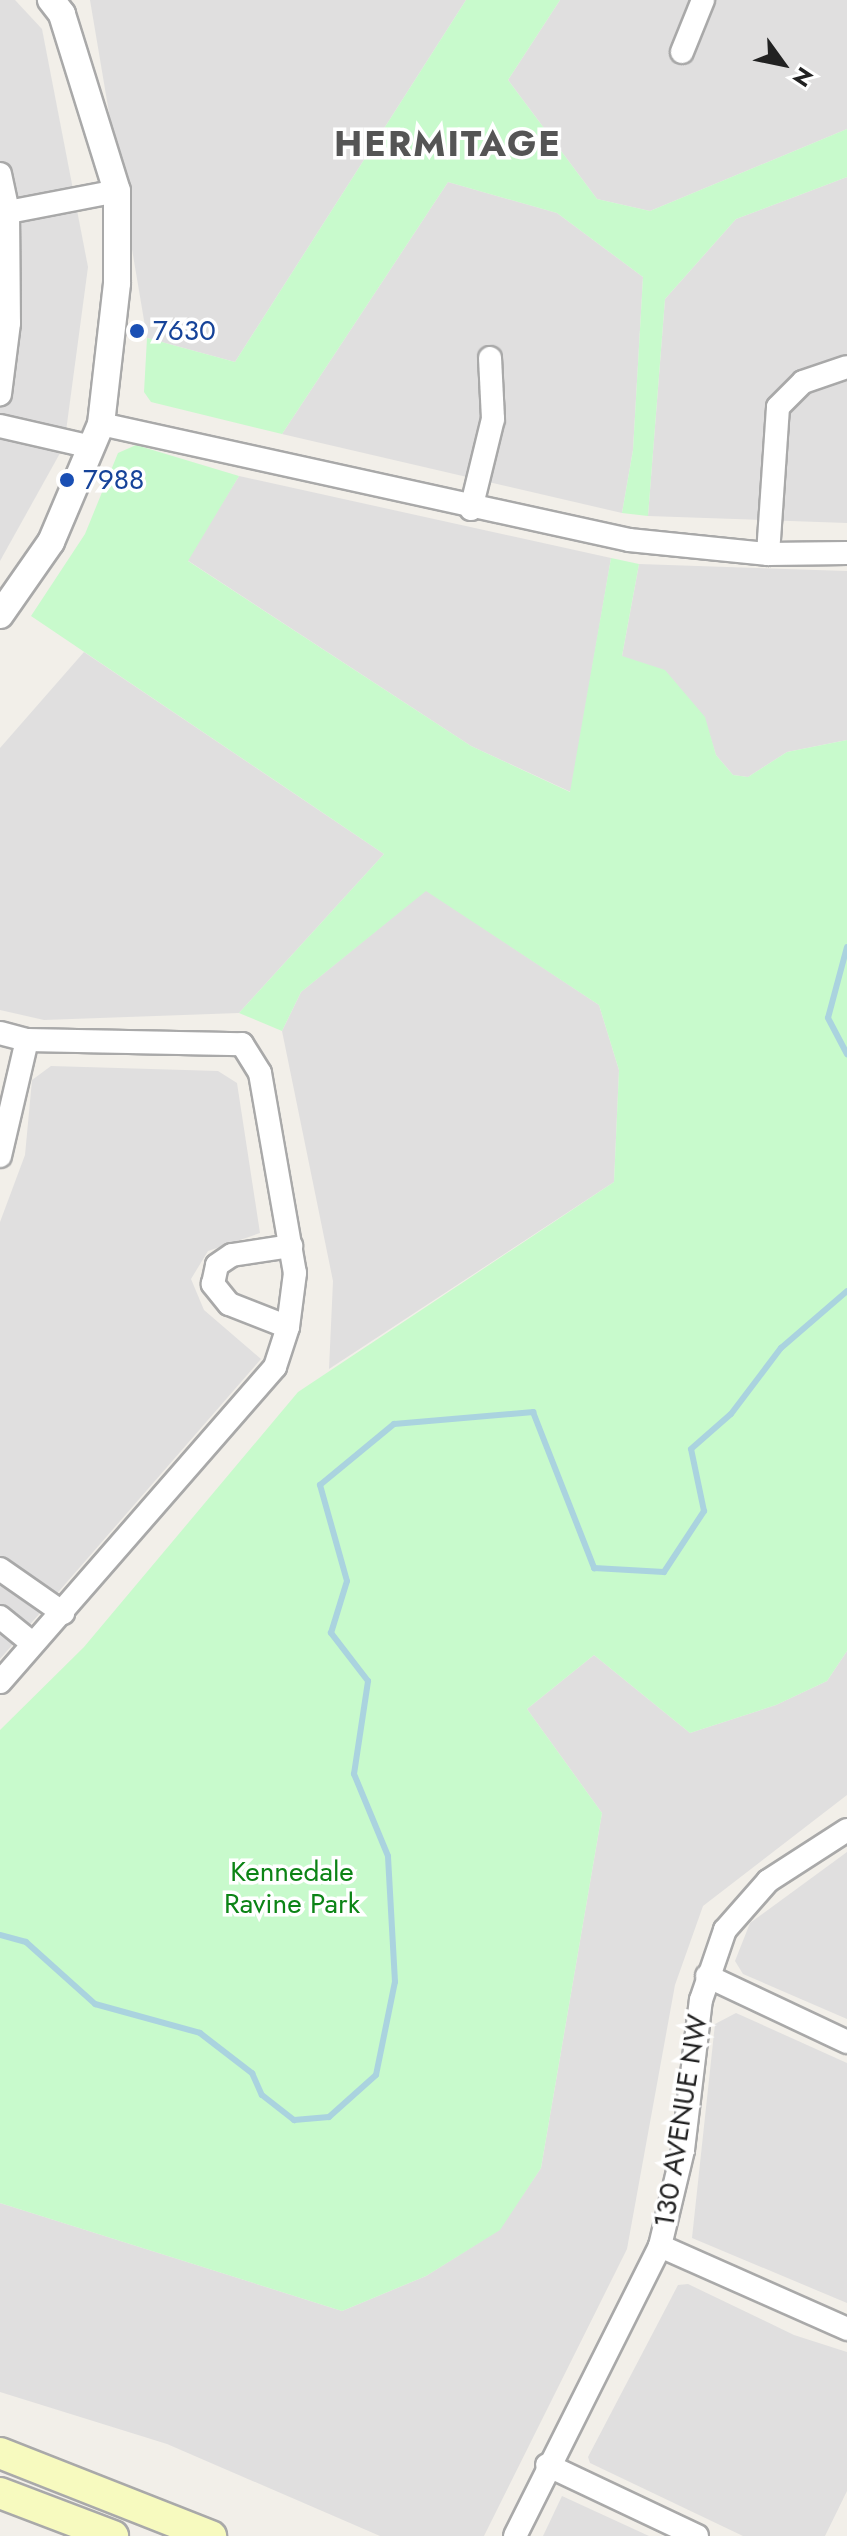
<!DOCTYPE html>
<html>
<head>
<meta charset="utf-8">
<style>
  body { margin:0 }
  #map { position:relative; width:847px; height:2536px; overflow:hidden; background:#f2efe9; font-family:Jost,sans-serif }
  div>[style] { position:absolute }
  .residential>* { inset:0; background:#e0dfdf }
  .park>* { inset:0; background:#c8facc }
  .stream>* { height:6px; margin:-3px; padding:0 3px; transform-origin:3px; border-radius:3px; background:#aad3df }
  .roads { filter:drop-shadow(2px 0 #a9a9a9) drop-shadow(-2px 0 #a9a9a9) drop-shadow(0 2px #a9a9a9) drop-shadow(0 -2px #a9a9a9) }
  .minor>* { height:22px; margin:-11px; padding:0 11px; transform-origin:11px; border-radius:11px; background:#fff }
  .tertiary>* { height:26px; margin:-13px; padding:0 13px; transform-origin:13px; border-radius:13px; background:#fff }
  .secondary>* { height:30px; margin:-15px; padding:0 15px; transform-origin:15px; border-radius:15px; background:#f7fabf }
  .dots>* { width:22px; height:22px; translate:-50% -50%; box-sizing:border-box; border:4px solid #fff; border-radius:50% }
  span { translate:-50% -50%; white-space:nowrap; text-align:center; line-height:1.15; -webkit-text-stroke:7px #fff; paint-order:stroke }
  .transit-label { font-size:28px; color:#164399 }
  .left { translate:0 -50%; text-align:left }
  .park-label { font-size:28px; color:#0c8416 }
  .street-label { font-size:28px; color:#222 }
  .district-label { font-size:36px; color:#555; font-weight:700; letter-spacing:2px }
  .north { position:absolute; left:743px; top:24px; width:80px; height:80px; -webkit-text-stroke:6px #fff; paint-order:stroke; rotate:123deg; font-size:22px; font-weight:700; line-height:32px; text-align:center; color:#222 }
  .north::after { content:''; display:block; margin:auto; width:28px; height:36px; background:#222; clip-path:polygon(50% 0,100% 100%,50% 72%,0 100%) }
</style>
</head>
<body>
<div id="map">
  <div class="residential">
    <i style="clip-path:polygon(0 0,15px 0,42px 29px,88px 267px,64px 446px,0 561px)"></i>
    <i style="clip-path:polygon(90px 0,466px 0,235px 362px,147px 338px)"></i>
    <i style="clip-path:polygon(560px 0,847px 0,847px 129px,650px 211px,597px 199px,508px 80px)"></i>
    <i style="clip-path:polygon(847px 177px,847px 523px,648px 516px,665px 299px,736px 219px)"></i>
    <i style="clip-path:polygon(448px 182px,557px 213px,643px 277px,633px 450px,622px 513px,282px 434px)"></i>
    <i style="clip-path:polygon(239px 476px,611px 558px,571px 792px,471px 746px,187px 560px)"></i>
    <i style="clip-path:polygon(639px 564px,847px 571px,847px 740px,787px 752px,748px 777px,733px 775px,716px 755px,704px 717px,622px 656px)"></i>
    <i style="clip-path:polygon(84px 652px,384px 854px,239px 1013px,44px 1020px,0 1010px,0 748px)"></i>
    <i style="clip-path:polygon(426px 890px,599px 1005px,619px 1070px,614px 1182px,329px 1369px,333px 1281px,282px 1031px,301px 992px)"></i>
    <i style="clip-path:polygon(51px 1066px,218px 1071px,237px 1083px,260px 1233px,208px 1251px,191px 1279px,204px 1310px,261px 1359px,0 1659px,0 1222px,25px 1155px,32px 1080px)"></i>
    <i style="clip-path:polygon(847px 1651px,847px 1795px,703px 1906px,675px 1985px,627px 2249px,484px 2536px,380px 2536px,167px 2444px,0 2392px,0 2203px,342px 2311px,426px 2276px,499px 2230px,541px 2168px,602px 1813px,527px 1709px,594px 1655px,690px 1733px,776px 1705px,827px 1681px)"></i>
    <i style="clip-path:polygon(847px 1852px,847px 2019px,743px 1974px,735px 1961px,750px 1923px)"></i>
    <i style="clip-path:polygon(736px 2013px,847px 2063px,847px 2303px,692px 2238px,715px 2024px)"></i>
    <i style="clip-path:polygon(688px 2284px,794px 2335px,847px 2352px,847px 2491px,825px 2536px,743px 2536px,590px 2463px,588px 2457px,678px 2285px)"></i>
    <i style="clip-path:polygon(562px 2496px,649px 2536px,543px 2536px)"></i>
  </div>
  <div class="park">
    <i style="clip-path:polygon(466px 0,560px 0,508px 80px,597px 199px,650px 211px,847px 129px,847px 177px,736px 219px,665px 299px,648px 516px,622px 513px,633px 450px,643px 277px,557px 213px,448px 182px,282px 434px,151px 402px,144px 392px,147px 338px,235px 362px)"></i>
    <i style="clip-path:polygon(136px 445px,239px 476px,188px 561px,471px 746px,570px 792px,611px 558px,639px 564px,622px 656px,665px 670px,705px 717px,716px 755px,733px 775px,748px 777px,787px 752px,847px 740px,847px 1651px,827px 1681px,776px 1705px,690px 1733px,594px 1655px,527px 1709px,602px 1813px,541px 2168px,500px 2230px,426px 2276px,342px 2311px,0 2203px,0 1730px,84px 1647px,298px 1392px,614px 1182px,619px 1070px,599px 1005px,426px 891px,301px 992px,282px 1031px,239px 1013px,384px 854px,31px 616px,85px 534px,118px 453px)"></i>
  </div>
  <div class="stream">
    <i style="left:847px;top:947px;width:73px;rotate:105deg"></i>
    <i style="left:828px;top:1018px;width:41px;rotate:62.2deg"></i>
    <i style="left:0;top:1935px;width:27px;rotate:15deg"></i>
    <i style="left:26px;top:1942px;width:93px;rotate:41.9deg"></i>
    <i style="left:95px;top:2004px;width:109px;rotate:15.4deg"></i>
    <i style="left:200px;top:2033px;width:66px;rotate:37.6deg"></i>
    <i style="left:252px;top:2073px;width:24px;rotate:66deg"></i>
    <i style="left:262px;top:2095px;width:41px;rotate:38deg"></i>
    <i style="left:294px;top:2120px;width:35px;rotate:-5deg"></i>
    <i style="left:329px;top:2117px;width:63px;rotate:-41.8deg"></i>
    <i style="left:376px;top:2075px;width:95px;rotate:-78.5deg"></i>
    <i style="left:395px;top:1982px;width:126px;rotate:-93.2deg"></i>
    <i style="left:388px;top:1856px;width:89px;rotate:-112.5deg"></i>
    <i style="left:354px;top:1774px;width:94px;rotate:-81.4deg"></i>
    <i style="left:368px;top:1681px;width:61px;rotate:-127.6deg"></i>
    <i style="left:331px;top:1633px;width:54px;rotate:-72.9deg"></i>
    <i style="left:347px;top:1581px;width:100px;rotate:-105.7deg"></i>
    <i style="left:320px;top:1485px;width:96px;rotate:-39.5deg"></i>
    <i style="left:394px;top:1424px;width:140px;rotate:-4.9deg"></i>
    <i style="left:533px;top:1412px;width:168px;rotate:68.6deg"></i>
    <i style="left:594px;top:1568px;width:70px;rotate:3.3deg"></i>
    <i style="left:664px;top:1572px;width:73px;rotate:-56.7deg"></i>
    <i style="left:704px;top:1511px;width:63px;rotate:-101.8deg"></i>
    <i style="left:691px;top:1449px;width:53px;rotate:-41.2deg"></i>
    <i style="left:731px;top:1414px;width:83px;rotate:-52.9deg"></i>
    <i style="left:781px;top:1348px;width:87px;rotate:-40.8deg"></i>
  </div>
  <div class="roads">
    <div class="minor">
      <i style="left:682px;top:52px;width:56px;rotate:-68deg"></i>
      <i style="left:0;top:174px;width:39px;rotate:78deg"></i>
      <i style="left:8px;top:212px;width:111px;rotate:89.5deg"></i>
      <i style="left:9px;top:323px;width:72px;rotate:97.2deg"></i>
      <i style="left:8px;top:212px;width:111px;rotate:-10.9deg"></i>
      <i style="left:101px;top:424px;width:541px;rotate:12.39deg"></i>
      <i style="left:629px;top:540px;width:140px;rotate:5.8deg"></i>
      <i style="left:768px;top:554px;width:79px;rotate:-0.7deg"></i>
      <i style="left:0;top:426px;width:94px;rotate:12.9deg"></i>
      <i style="left:471px;top:509px;width:93px;rotate:-76.3deg"></i>
      <i style="left:493px;top:419px;width:61px;rotate:-92.8deg"></i>
      <i style="left:768px;top:554px;width:147px;rotate:-86.1deg"></i>
      <i style="left:778px;top:407px;width:35px;rotate:-45deg"></i>
      <i style="left:803px;top:382px;width:46px;rotate:-18.8deg"></i>
      <i style="left:0;top:1033px;width:28px;rotate:15deg"></i>
      <i style="left:27px;top:1040px;width:215px;rotate:1.1deg"></i>
      <i style="left:242px;top:1044px;width:34px;rotate:58deg"></i>
      <i style="left:260px;top:1073px;width:203px;rotate:80.1deg"></i>
      <i style="left:295px;top:1273px;width:54px;rotate:97.4deg"></i>
      <i style="left:288px;top:1327px;width:42px;rotate:108deg"></i>
      <i style="left:275px;top:1367px;width:418px;rotate:131.1deg"></i>
      <i style="left:0;top:1156px;width:119px;rotate:-76.9deg"></i>
      <i style="left:288px;top:1327px;width:63px;rotate:-158.7deg"></i>
      <i style="left:229px;top:1304px;width:26px;rotate:-129deg"></i>
      <i style="left:213px;top:1284px;width:19px;rotate:-78deg"></i>
      <i style="left:217px;top:1265px;width:18px;rotate:-34deg"></i>
      <i style="left:232px;top:1255px;width:60px;rotate:-8.7deg"></i>
      <i style="left:0;top:1569px;width:77px;rotate:34.9deg"></i>
      <i style="left:0;top:1617px;width:41px;rotate:39.1deg"></i>
      <i style="left:707px;top:1976px;width:155px;rotate:25.2deg"></i>
      <i style="left:660px;top:2246px;width:205px;rotate:23.9deg"></i>
      <i style="left:547px;top:2465px;width:166px;rotate:25.3deg"></i>
      <i style="left:515px;top:2536px;width:324px;rotate:-63.4deg"></i>
      <i style="left:660px;top:2246px;width:99px;rotate:-76.5deg"></i>
      <i style="left:683px;top:2150px;width:151px;rotate:-83.2deg"></i>
      <i style="left:701px;top:2000px;width:74px;rotate:-71.1deg"></i>
      <i style="left:725px;top:1930px;width:65px;rotate:-48.7deg"></i>
      <i style="left:768px;top:1881px;width:94px;rotate:-32.8deg"></i>
    </div>
    <div class="tertiary">
      <i style="left:0;top:615px;width:89px;rotate:-55.1deg"></i>
      <i style="left:51px;top:542px;width:128px;rotate:-67deg"></i>
      <i style="left:101px;top:424px;width:142px;rotate:-83.5deg"></i>
      <i style="left:117px;top:283px;width:92px;rotate:-90deg"></i>
      <i style="left:117px;top:191px;width:185px;rotate:-107.3deg"></i>
      <i style="left:62px;top:14px;width:18px;rotate:-128deg"></i>
    </div>
    <div class="secondary">
      <i style="left:0;top:2453px;width:227px;rotate:21.5deg"></i>
      <i style="left:0;top:2493px;width:121px;rotate:20.8deg"></i>
    </div>
  </div>
  <div class="dots">
    <i style="left:137px;top:331px;background:#1a4fb4"></i>
    <i style="left:67px;top:480px;background:#1a4fb4"></i>
  </div>
  <div class="transit-label">
    <span class="left" style="left:153px;top:331px">7630</span>
    <span class="left" style="left:83px;top:480px">7988</span>
  </div>
  <div class="park-label">
    <span style="left:292px;top:1888px">Kennedale<br>Ravine Park</span>
  </div>
  <div class="street-label">
    <span style="left:681px;top:2121px;rotate:-81deg">130 AVENUE NW</span>
  </div>
  <div class="district-label">
    <span style="left:448px;top:144px">HERMITAGE</span>
  </div>
  <div class="north">N</div>
</div>
</body>
</html>
